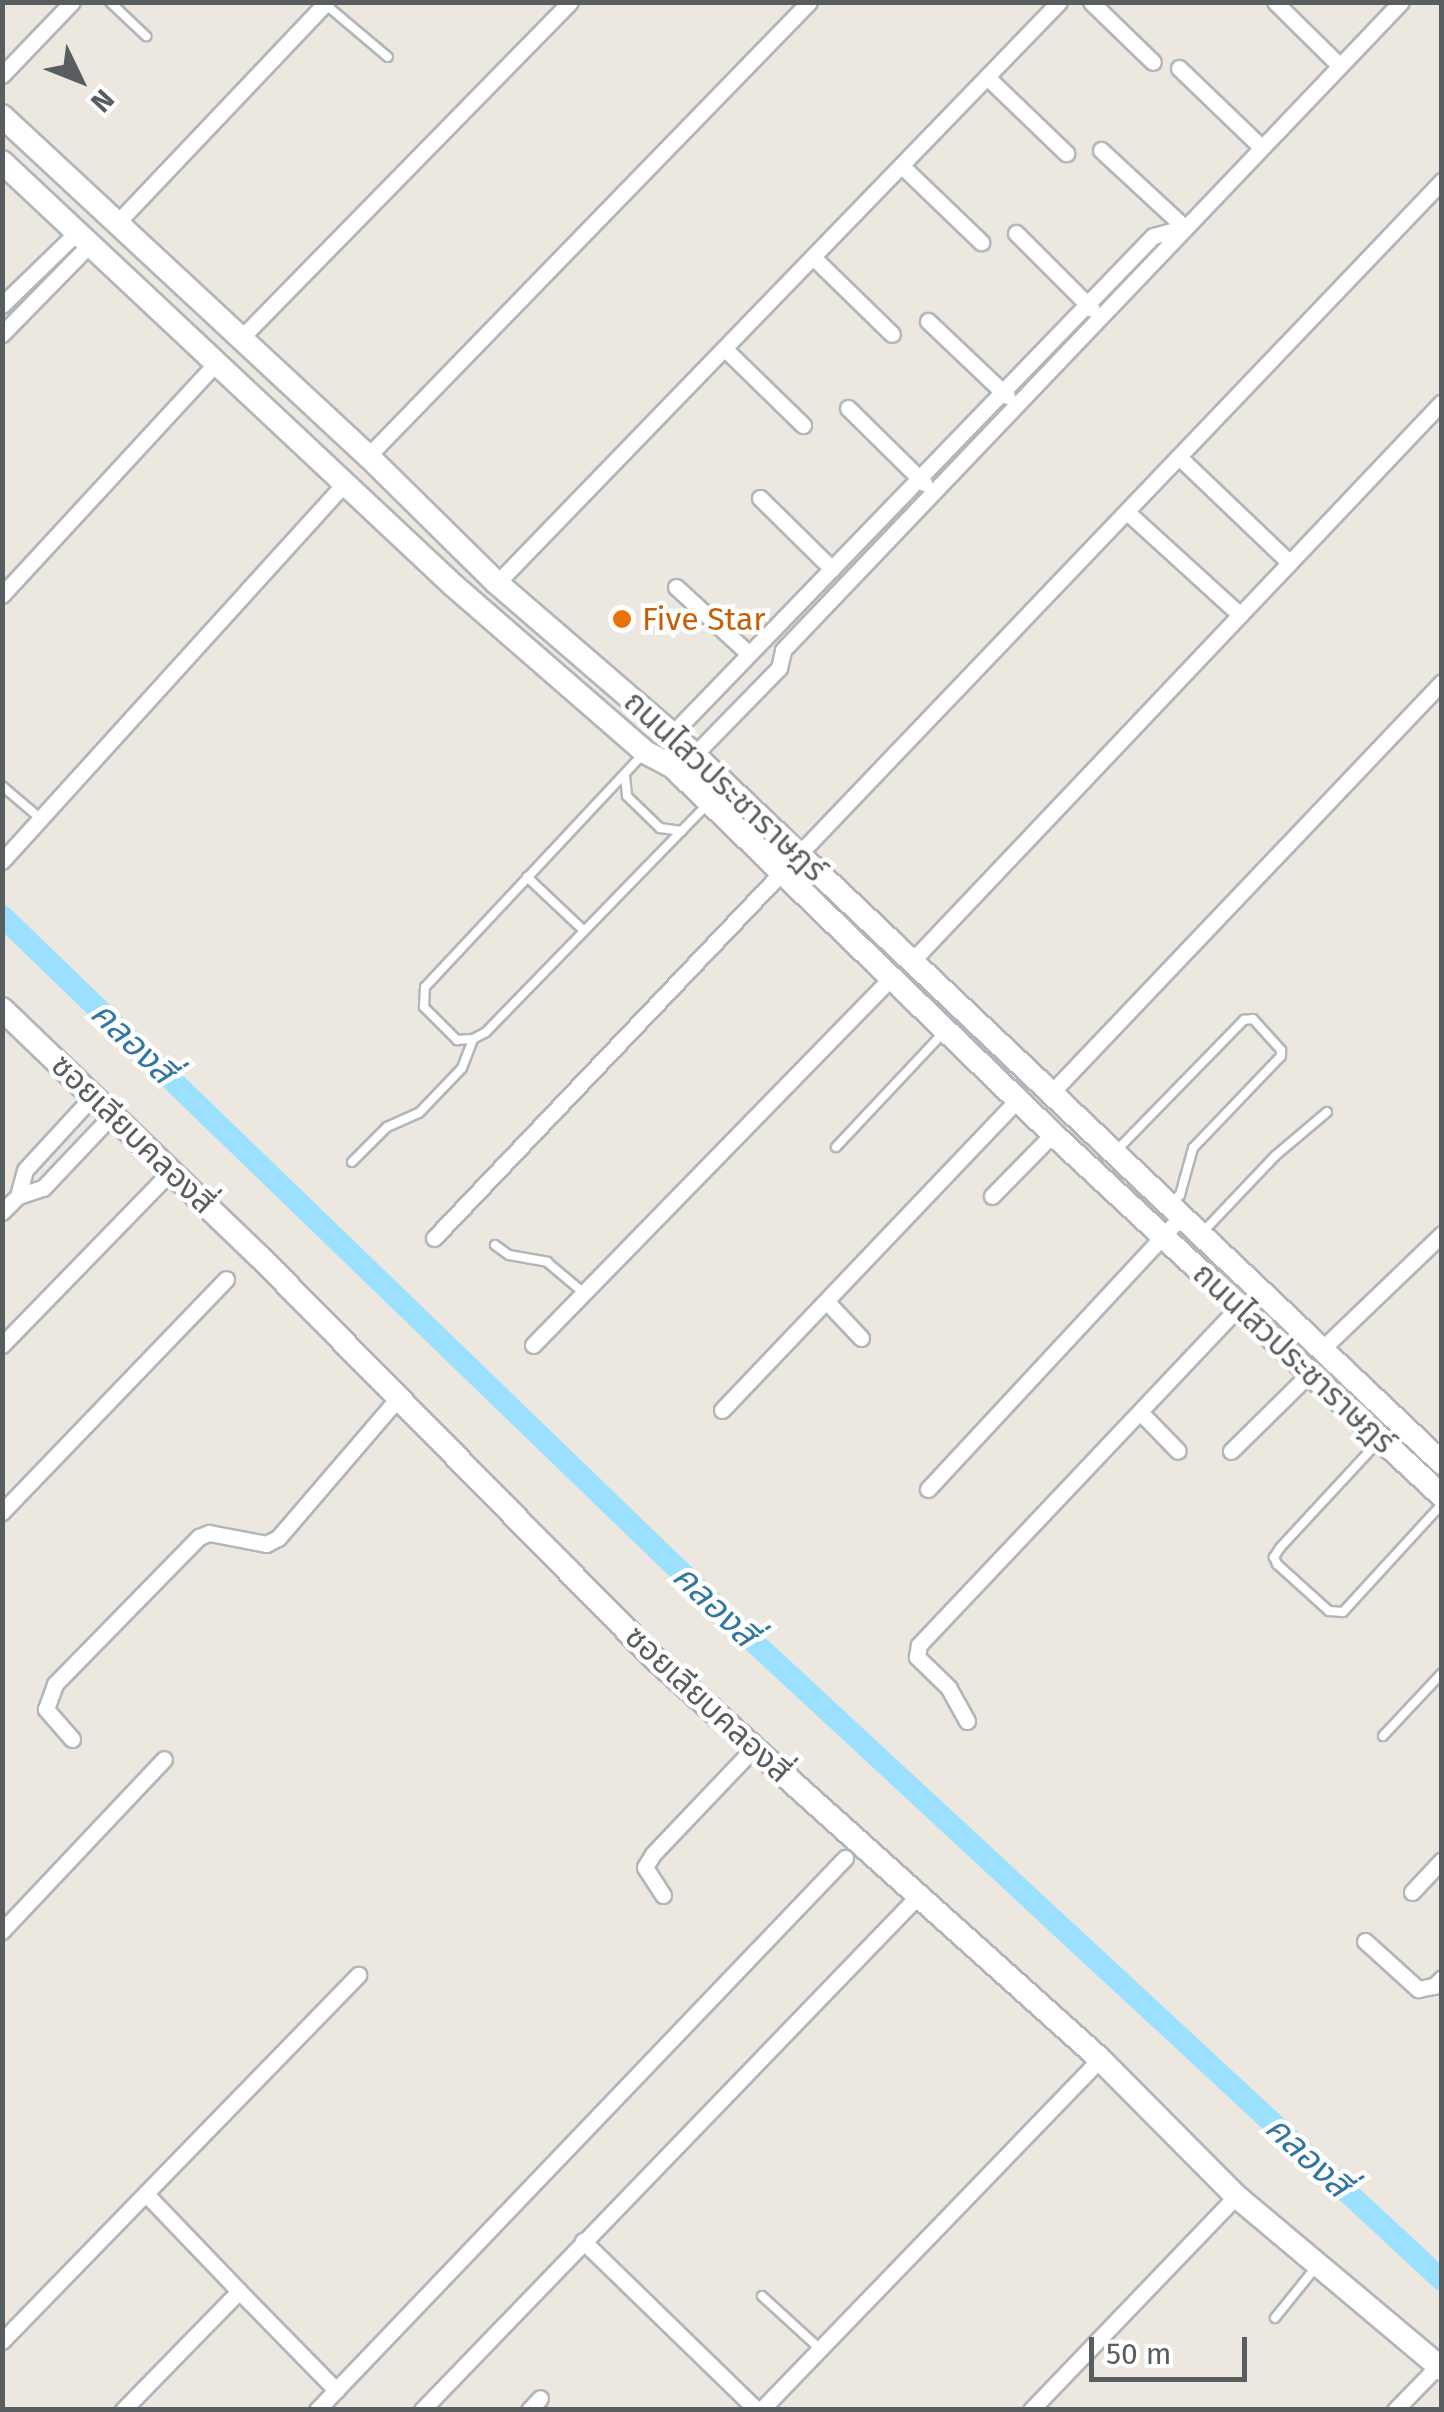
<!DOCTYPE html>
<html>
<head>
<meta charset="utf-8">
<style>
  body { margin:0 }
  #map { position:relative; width:1444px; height:2412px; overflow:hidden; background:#ece7df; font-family:"Fira Sans","Noto Sans Thai",sans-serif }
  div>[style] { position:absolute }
  .canal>* { height:22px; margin:-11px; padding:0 11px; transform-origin:11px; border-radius:11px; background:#9be1ff }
  .roads { filter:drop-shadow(2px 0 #b2b6ba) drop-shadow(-2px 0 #b2b6ba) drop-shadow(0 2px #b2b6ba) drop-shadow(0 -2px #b2b6ba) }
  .lane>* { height:8px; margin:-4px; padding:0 4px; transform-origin:4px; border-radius:4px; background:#fff }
  .street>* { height:15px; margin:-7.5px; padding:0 7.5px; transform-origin:7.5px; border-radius:7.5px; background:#fff }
  .secondary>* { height:22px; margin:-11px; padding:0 11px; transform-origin:11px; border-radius:11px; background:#fff }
  .dots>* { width:28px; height:28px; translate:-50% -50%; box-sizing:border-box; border:5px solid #fff; border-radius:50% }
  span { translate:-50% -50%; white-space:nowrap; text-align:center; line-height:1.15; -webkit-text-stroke:9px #fff; paint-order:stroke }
  .food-label { font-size:32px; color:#c56008 }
  .left { translate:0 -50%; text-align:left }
  .street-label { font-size:32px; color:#585d60 }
  .water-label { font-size:35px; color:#3377a0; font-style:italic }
  .frame { position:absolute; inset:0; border:5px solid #585d60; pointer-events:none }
  .north { position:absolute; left:30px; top:30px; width:100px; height:100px; -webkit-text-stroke:8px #fff; paint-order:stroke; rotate:133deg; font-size:28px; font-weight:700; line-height:40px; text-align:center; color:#585d60 }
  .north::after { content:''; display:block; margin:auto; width:35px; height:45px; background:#585d60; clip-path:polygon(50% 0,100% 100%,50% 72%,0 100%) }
  .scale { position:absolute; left:1089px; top:2337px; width:158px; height:45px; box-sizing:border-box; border:5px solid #585d60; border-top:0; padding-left:12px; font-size:30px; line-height:35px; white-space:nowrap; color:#585d60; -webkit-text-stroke:8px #fff; paint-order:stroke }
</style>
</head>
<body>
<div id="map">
  <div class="canal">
    <i style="left:2px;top:916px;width:1032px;rotate:44.02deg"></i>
    <i style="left:744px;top:1633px;width:952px;rotate:42.83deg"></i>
  </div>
  <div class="roads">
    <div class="lane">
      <i style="left:110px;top:2px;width:50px;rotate:43.4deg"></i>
      <i style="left:325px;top:4px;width:82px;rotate:40.1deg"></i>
      <i style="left:644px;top:753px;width:320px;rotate:133.1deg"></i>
      <i style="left:425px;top:987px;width:20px;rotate:93deg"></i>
      <i style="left:424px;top:1007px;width:47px;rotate:45deg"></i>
      <i style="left:457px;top:1040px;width:16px;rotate:-4deg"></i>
      <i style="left:473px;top:1039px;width:15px;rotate:-28deg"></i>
      <i style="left:486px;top:1032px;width:317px;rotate:-45.8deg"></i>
      <i style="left:625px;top:776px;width:20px;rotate:84deg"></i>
      <i style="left:627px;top:796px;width:46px;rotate:44.1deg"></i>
      <i style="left:660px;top:828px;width:22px;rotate:8deg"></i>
      <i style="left:2px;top:786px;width:51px;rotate:40.2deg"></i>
      <i style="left:527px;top:877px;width:76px;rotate:43.4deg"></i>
      <i style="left:836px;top:1147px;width:158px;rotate:-46.8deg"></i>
      <i style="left:1117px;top:1150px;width:182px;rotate:-45.7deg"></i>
      <i style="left:1244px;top:1020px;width:9px;rotate:-6deg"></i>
      <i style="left:1253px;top:1019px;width:42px;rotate:47.9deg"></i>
      <i style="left:1281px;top:1050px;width:6px;rotate:90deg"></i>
      <i style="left:1281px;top:1056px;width:127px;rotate:133.7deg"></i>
      <i style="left:1193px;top:1148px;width:49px;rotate:105.5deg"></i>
      <i style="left:1180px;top:1195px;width:11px;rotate:142deg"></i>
      <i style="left:352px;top:1162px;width:49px;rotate:-45deg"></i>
      <i style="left:387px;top:1127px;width:35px;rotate:-24deg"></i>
      <i style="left:419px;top:1113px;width:62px;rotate:-46.3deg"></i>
      <i style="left:462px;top:1068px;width:31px;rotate:-69deg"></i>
      <i style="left:1201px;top:1234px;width:108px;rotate:-46.5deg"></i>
      <i style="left:1275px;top:1156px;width:68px;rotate:-40.2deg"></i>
      <i style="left:495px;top:1245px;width:17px;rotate:36deg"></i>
      <i style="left:509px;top:1255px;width:39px;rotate:10deg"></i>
      <i style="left:547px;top:1262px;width:48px;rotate:40deg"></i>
      <i style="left:1378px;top:1442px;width:144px;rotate:132.8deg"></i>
      <i style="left:1280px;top:1548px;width:11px;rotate:124deg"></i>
      <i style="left:1274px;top:1557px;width:8px;rotate:67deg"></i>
      <i style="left:1277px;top:1564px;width:70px;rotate:42.1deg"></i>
      <i style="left:1329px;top:1611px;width:14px;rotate:4deg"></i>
      <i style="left:1343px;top:1612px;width:147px;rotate:-47.5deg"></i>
      <i style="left:1383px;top:1736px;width:86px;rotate:-46.9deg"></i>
      <i style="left:762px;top:2296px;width:79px;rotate:42.4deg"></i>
      <i style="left:1275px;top:2318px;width:65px;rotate:-51.2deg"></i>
    </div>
    <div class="street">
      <i style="left:1091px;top:2px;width:86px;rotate:44.1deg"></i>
      <i style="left:1275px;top:2px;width:91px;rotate:44.6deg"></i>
      <i style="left:1179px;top:68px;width:114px;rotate:43.9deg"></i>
      <i style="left:2px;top:75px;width:101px;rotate:-46.2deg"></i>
      <i style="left:987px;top:77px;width:110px;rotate:43.9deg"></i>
      <i style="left:1101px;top:150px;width:112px;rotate:42.8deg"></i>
      <i style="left:902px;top:166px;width:110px;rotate:43.9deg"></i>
      <i style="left:116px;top:224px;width:306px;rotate:-46.5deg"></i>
      <i style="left:1016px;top:233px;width:107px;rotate:45deg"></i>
      <i style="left:813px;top:257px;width:110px;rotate:44.3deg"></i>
      <i style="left:2px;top:305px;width:105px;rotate:-44.2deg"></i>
      <i style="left:928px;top:321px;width:109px;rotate:43.5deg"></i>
      <i style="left:2px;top:334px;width:126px;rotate:-45.6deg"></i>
      <i style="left:241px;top:338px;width:470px;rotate:-45.6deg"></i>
      <i style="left:725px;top:349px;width:109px;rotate:44.3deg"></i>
      <i style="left:848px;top:408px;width:107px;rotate:44.6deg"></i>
      <i style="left:368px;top:456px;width:633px;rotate:-45.83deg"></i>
      <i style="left:1179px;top:457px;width:153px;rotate:43.7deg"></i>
      <i style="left:760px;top:498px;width:101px;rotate:44.6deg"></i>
      <i style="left:1127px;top:512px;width:153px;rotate:42.3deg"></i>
      <i style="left:497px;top:583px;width:808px;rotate:-45.95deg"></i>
      <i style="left:676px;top:587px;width:99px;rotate:42.5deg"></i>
      <i style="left:2px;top:595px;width:316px;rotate:-47.3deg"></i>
      <i style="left:672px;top:734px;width:692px;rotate:-45.99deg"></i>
      <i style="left:1153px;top:236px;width:30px;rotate:-15deg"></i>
      <i style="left:694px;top:755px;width:122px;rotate:-45.7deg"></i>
      <i style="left:779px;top:668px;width:18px;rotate:-77deg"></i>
      <i style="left:783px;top:650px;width:895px;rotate:-46.36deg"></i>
      <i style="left:799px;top:854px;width:931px;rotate:-46.31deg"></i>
      <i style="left:2px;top:861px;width:510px;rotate:-47.78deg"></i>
      <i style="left:912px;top:961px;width:770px;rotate:-46.53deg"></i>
      <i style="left:1051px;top:1093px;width:567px;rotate:-46.43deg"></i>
      <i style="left:93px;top:1096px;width:100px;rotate:132.6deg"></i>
      <i style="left:25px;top:1170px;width:27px;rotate:105deg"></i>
      <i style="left:18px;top:1196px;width:26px;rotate:-18deg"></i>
      <i style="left:43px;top:1188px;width:100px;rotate:-46.6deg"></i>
      <i style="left:992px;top:1196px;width:87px;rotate:-45.5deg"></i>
      <i style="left:2px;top:1212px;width:23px;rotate:-45deg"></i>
      <i style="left:434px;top:1238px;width:508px;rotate:-46.44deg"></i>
      <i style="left:828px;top:1303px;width:48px;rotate:46.7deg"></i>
      <i style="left:2px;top:1345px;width:243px;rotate:-45.8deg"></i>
      <i style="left:533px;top:1345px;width:514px;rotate:-45.71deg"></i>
      <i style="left:1321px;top:1350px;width:168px;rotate:-43.8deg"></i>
      <i style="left:722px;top:1410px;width:429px;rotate:-46.4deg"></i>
      <i style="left:1140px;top:1412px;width:54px;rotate:45.7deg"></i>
      <i style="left:1231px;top:1451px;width:111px;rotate:-44.6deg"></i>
      <i style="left:928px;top:1489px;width:371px;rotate:-47.1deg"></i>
      <i style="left:2px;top:1512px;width:323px;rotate:-46.1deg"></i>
      <i style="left:967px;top:1721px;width:38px;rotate:-119deg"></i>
      <i style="left:949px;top:1688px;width:45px;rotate:-135.9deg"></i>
      <i style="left:917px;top:1657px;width:12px;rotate:-81deg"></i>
      <i style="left:919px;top:1645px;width:465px;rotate:-46.6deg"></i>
      <i style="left:72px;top:1739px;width:40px;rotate:-131deg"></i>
      <i style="left:46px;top:1709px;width:27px;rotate:-70deg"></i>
      <i style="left:55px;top:1684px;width:206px;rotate:-45.6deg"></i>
      <i style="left:199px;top:1537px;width:11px;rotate:-22deg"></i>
      <i style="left:209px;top:1533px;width:58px;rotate:10.9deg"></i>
      <i style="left:266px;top:1544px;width:13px;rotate:-27deg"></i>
      <i style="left:278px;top:1538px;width:186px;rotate:-49.4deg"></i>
      <i style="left:1412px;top:1892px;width:44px;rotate:-46.8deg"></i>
      <i style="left:663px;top:1895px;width:33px;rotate:-123deg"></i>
      <i style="left:645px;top:1867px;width:15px;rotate:-58deg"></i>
      <i style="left:653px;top:1854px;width:146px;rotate:-46.4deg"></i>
      <i style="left:2px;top:1931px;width:236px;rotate:-46.7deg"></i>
      <i style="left:1365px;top:1941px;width:72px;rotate:42.2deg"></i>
      <i style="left:1418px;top:1989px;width:16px;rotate:-11deg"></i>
      <i style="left:1434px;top:1986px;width:11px;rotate:-45deg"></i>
      <i style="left:583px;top:2241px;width:243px;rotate:44.2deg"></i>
      <i style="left:239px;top:2291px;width:139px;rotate:45.6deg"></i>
      <i style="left:2px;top:2341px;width:511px;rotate:-45.79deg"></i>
      <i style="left:123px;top:2410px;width:166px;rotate:-45.7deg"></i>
      <i style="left:239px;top:2291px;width:134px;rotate:-133.8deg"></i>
      <i style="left:317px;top:2410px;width:764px;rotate:-46.27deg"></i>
      <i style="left:422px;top:2410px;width:716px;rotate:-46.02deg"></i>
      <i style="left:529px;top:2410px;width:16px;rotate:-47deg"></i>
      <i style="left:761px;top:2410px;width:488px;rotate:-46deg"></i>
      <i style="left:1031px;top:2410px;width:296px;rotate:-46.2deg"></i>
      <i style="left:1395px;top:2410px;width:62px;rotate:-45.7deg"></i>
    </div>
    <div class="secondary">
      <i style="left:2px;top:116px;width:500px;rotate:42.9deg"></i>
      <i style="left:368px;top:456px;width:181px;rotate:44.6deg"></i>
      <i style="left:497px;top:583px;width:231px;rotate:40.8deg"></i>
      <i style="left:672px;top:734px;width:1060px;rotate:43.43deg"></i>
      <i style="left:2px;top:162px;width:618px;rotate:43.17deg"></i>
      <i style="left:453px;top:585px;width:254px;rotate:41deg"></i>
      <i style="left:645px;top:752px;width:32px;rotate:28deg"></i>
      <i style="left:673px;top:767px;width:528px;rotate:44deg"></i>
      <i style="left:1053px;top:1134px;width:531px;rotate:42.94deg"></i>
      <i style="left:2px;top:1009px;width:358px;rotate:43.9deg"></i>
      <i style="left:260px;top:1257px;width:562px;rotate:45.5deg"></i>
      <i style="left:654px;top:1658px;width:600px;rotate:41.96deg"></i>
      <i style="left:1100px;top:2059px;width:193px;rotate:45.2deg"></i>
      <i style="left:1236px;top:2196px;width:269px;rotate:40deg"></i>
    </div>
  </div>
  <div class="dots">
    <i style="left:622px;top:619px;background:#e8710a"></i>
  </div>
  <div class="food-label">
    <span class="left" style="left:642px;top:619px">Five Star</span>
  </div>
  <div class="street-label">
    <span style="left:725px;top:786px;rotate:43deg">ถนนไสวประชาราษฎร์</span>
    <span style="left:133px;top:1134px;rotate:44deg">ซอยเลียบคลองสี่</span>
    <span style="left:1294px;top:1358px;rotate:43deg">ถนนไสวประชาราษฎร์</span>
    <span style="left:708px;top:1704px;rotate:43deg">ซอยเลียบคลองสี่</span>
  </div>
  <div class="water-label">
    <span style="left:133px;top:1042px;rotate:44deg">คลองสี่</span>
    <span style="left:715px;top:1605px;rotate:44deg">คลองสี่</span>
    <span style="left:1308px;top:2156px;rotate:43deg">คลองสี่</span>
  </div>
  <div class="frame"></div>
  <div class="north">N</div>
  <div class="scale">50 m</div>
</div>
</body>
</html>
